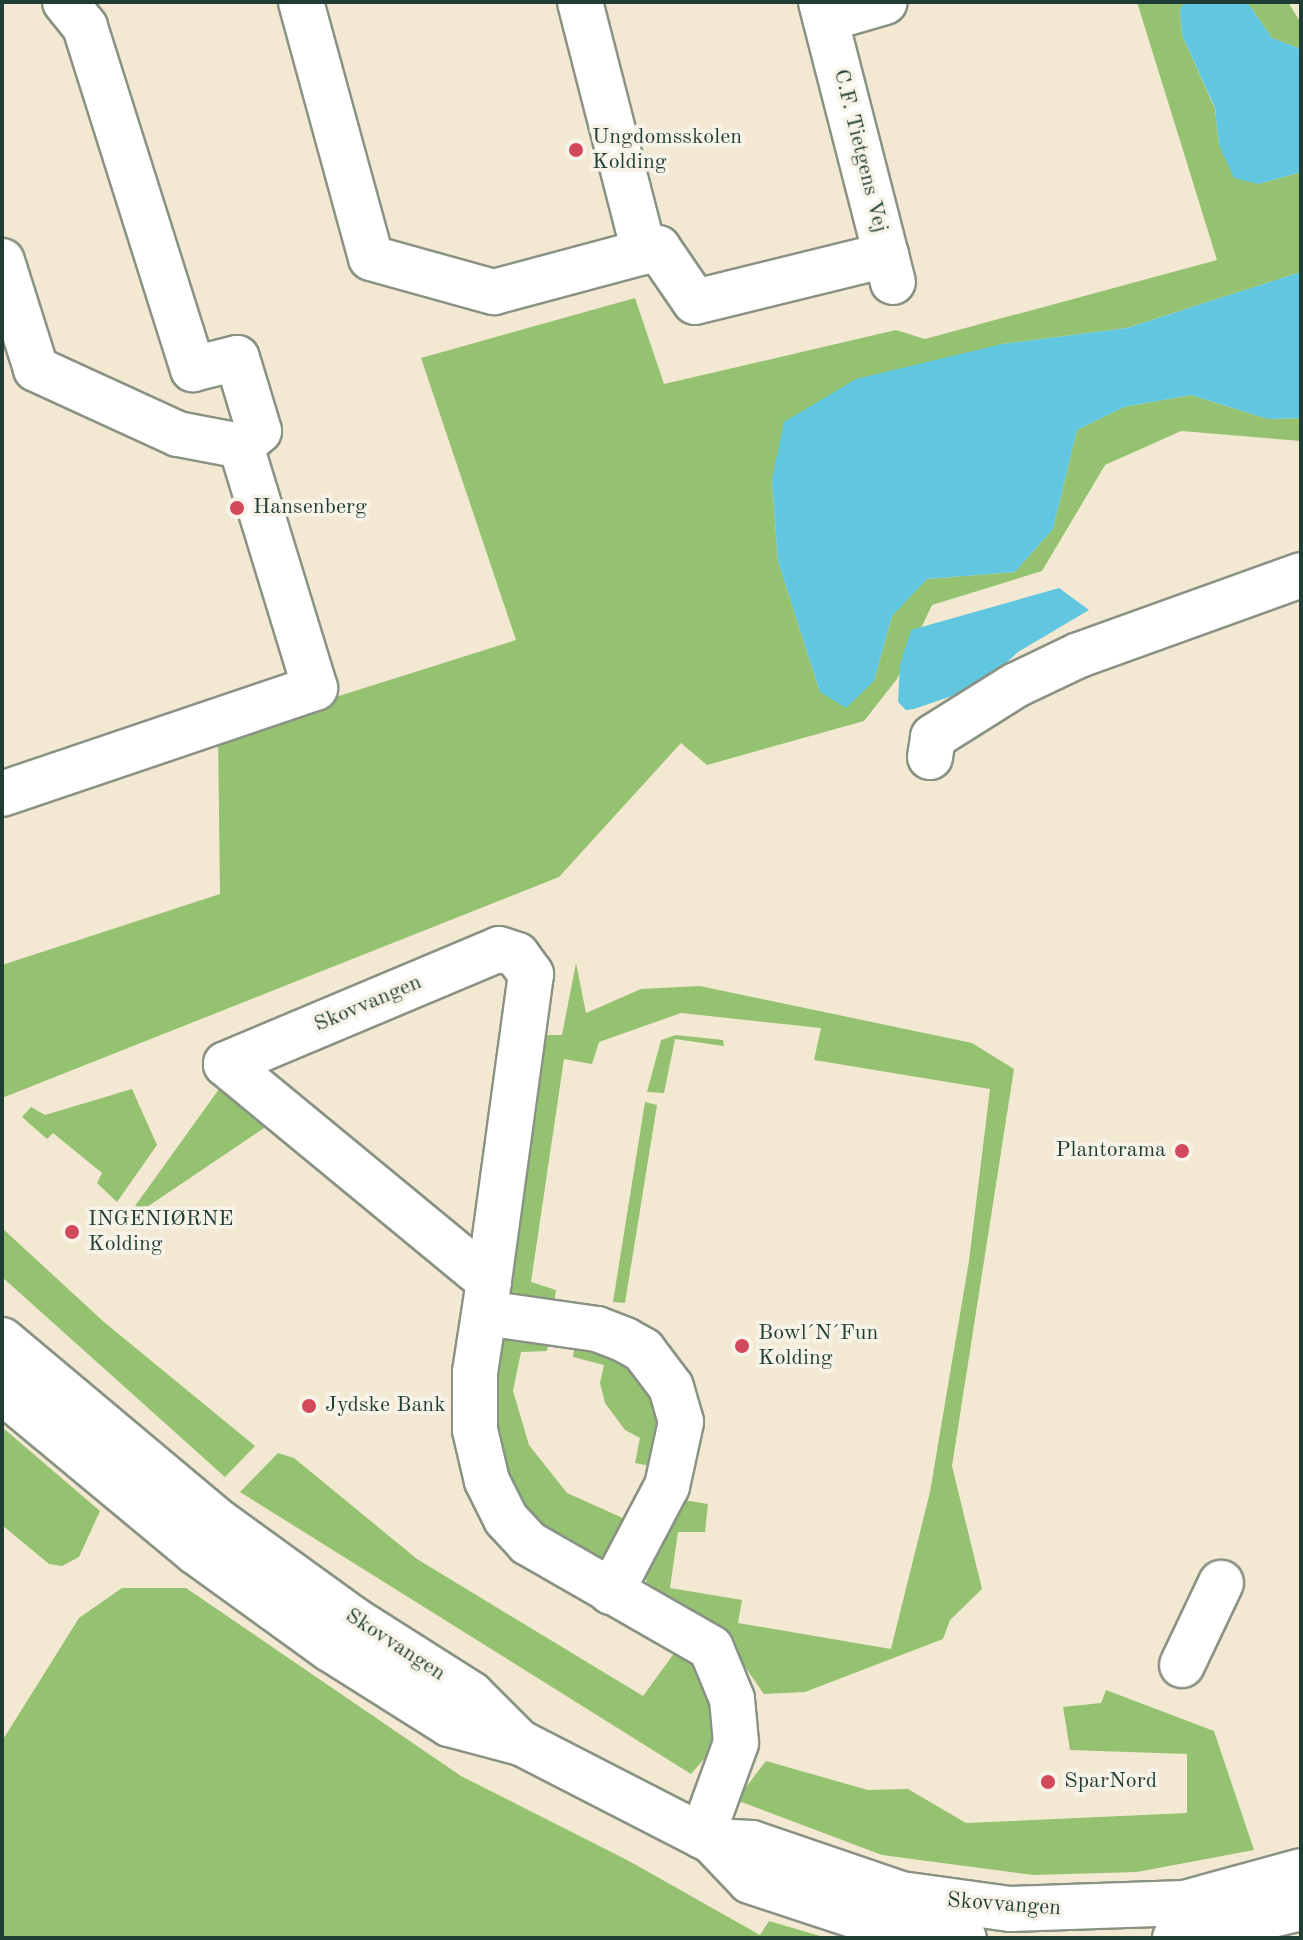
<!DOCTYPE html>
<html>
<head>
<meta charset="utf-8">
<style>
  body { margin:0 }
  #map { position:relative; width:1303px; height:1940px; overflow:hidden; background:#f3e9d3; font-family:"Old Standard TT",serif }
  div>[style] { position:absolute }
  .green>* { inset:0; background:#94c270 }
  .water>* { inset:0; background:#61c6df }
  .roads { filter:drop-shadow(2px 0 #899384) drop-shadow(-2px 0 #899384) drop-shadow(0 2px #899384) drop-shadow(0 -2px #899384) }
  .minor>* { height:44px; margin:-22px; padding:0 22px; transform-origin:22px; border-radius:22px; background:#fff }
  .dots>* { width:22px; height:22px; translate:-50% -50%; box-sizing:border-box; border:4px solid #f7f3e8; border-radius:50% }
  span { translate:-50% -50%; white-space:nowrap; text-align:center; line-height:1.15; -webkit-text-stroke:7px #f7f3e8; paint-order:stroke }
  .poi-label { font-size:22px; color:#1f3d34 }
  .left { translate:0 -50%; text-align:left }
  .right { translate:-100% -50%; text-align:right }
  .street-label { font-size:22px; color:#1f3d34 }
  .frame { position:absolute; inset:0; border:4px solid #1f3d34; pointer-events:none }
</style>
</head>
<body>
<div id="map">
  <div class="green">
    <i style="clip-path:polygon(1137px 2px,1185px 2px,1180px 9px,1182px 35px,1215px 109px,1219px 145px,1259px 184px,1301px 172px,1301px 272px,1127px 328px,1002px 344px,772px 480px,778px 561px,820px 692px,874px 681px,892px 616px,927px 579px,1015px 572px,1053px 529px,1077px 430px,1124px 407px,1191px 395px,1268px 419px,1301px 418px,1301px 441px,1181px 431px,1105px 465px,1042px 571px,932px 605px,897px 679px,864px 721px,707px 765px,681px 743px,559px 877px,2px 1098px,2px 965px,220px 894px,218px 734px,516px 640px,421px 358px,635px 298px,664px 384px,896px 330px,925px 339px,1217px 260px)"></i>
    <i style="clip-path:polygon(1247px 2px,1288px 2px,1301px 23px,1301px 49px,1272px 38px)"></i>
    <i style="clip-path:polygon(576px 963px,586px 1013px,641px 989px,700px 986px,972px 1043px,1014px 1069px,952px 1466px,982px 1589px,950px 1620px,943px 1639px,805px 1692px,764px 1694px,734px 1651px,648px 1592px,643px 1562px,684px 1500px,708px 1504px,705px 1532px,678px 1532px,670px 1588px,742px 1600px,738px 1623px,891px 1649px,930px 1492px,969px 1261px,990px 1089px,814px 1060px,821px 1028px,681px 1013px,599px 1042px,592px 1064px,564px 1059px,531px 1282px,556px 1290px,553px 1309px,518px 1305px,500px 1284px,537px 1110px,544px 1035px,562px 1035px)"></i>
    <i style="clip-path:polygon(676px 1035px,723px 1040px,724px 1046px,675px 1039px,664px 1093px,647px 1092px,661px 1040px)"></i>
    <i style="clip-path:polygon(222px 1085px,267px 1126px,144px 1209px,135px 1206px)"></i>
    <i style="clip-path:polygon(132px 1089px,157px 1145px,117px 1202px,97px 1183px,102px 1173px,53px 1133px,47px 1139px,22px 1117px,31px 1107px,45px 1115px)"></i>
    <i style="clip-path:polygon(645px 1102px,657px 1105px,625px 1303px,613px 1302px)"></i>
    <i style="clip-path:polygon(2px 1228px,104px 1322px,255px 1446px,225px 1477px,2px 1277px)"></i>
    <i style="clip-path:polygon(510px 1331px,549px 1340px,547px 1351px,521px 1352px,513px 1391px,529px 1445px,567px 1493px,625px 1519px,615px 1554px,592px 1562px,563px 1546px,504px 1481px,489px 1437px,492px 1341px)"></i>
    <i style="clip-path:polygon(575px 1342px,645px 1369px,665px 1418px,656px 1467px,635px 1463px,640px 1438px,625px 1430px,605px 1403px,600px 1383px,604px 1365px,573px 1357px)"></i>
    <i style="clip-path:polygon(2px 1427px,100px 1511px,79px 1557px,62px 1566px,49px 1564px,2px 1525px)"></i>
    <i style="clip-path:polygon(278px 1453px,294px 1458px,417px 1559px,643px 1696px,678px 1648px,694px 1662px,712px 1707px,717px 1730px,709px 1753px,691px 1774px,240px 1492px)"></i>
    <i style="clip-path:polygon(122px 1588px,186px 1588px,461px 1776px,629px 1861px,760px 1935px,769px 1921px,827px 1938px,2px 1938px,2px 1741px,79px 1618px)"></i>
    <i style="clip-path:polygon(1106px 1690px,1214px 1731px,1254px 1850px,1137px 1872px,1033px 1875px,882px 1855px,736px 1800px,766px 1761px,868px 1790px,908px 1789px,966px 1823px,1187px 1813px,1187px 1754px,1070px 1750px,1063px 1707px,1101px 1703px)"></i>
  </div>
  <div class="water">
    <i style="clip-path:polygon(1185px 2px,1247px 2px,1272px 38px,1301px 49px,1301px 172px,1259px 184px,1234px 178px,1219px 145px,1215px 108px,1182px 35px,1180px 9px)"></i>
    <i style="clip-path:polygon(1301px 272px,1301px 418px,1268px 419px,1191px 395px,1124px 407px,1077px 430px,1053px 529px,1015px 572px,927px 579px,892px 616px,874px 681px,846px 708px,820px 692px,778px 561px,772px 480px,784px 422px,856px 379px,1002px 344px,1127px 328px)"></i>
    <i style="clip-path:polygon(1059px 588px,1089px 610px,1018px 652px,981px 686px,914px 709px,906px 710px,898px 702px,900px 665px,911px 630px)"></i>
  </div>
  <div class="roads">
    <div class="minor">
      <i style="left:65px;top:2px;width:32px;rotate:51deg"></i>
      <i style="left:85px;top:27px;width:359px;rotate:72.5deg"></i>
      <i style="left:193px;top:369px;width:45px;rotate:-14deg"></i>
      <i style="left:237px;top:358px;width:76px;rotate:73.2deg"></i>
      <i style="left:259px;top:431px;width:23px;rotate:140deg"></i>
      <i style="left:301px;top:2px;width:265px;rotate:74.7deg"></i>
      <i style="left:371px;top:258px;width:128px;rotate:15.5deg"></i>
      <i style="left:494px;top:292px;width:170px;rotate:-15deg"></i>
      <i style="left:658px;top:248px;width:65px;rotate:55.6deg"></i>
      <i style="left:695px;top:302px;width:197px;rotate:-13.8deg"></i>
      <i style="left:580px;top:2px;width:258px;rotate:75.6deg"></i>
      <i style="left:821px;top:2px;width:289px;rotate:75.6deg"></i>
      <i style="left:826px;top:19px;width:61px;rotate:-16.1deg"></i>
      <i style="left:2px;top:261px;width:113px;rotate:72.5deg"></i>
      <i style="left:36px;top:369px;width:156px;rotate:24.6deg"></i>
      <i style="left:178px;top:434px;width:64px;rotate:10.8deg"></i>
      <i style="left:241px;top:446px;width:253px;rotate:73deg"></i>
      <i style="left:315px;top:688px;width:330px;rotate:161.3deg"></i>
      <i style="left:930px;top:757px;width:20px;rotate:-81deg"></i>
      <i style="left:933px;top:737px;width:98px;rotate:-32.1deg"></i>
      <i style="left:1016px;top:685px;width:70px;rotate:-25.5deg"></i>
      <i style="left:1079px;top:655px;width:236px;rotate:-19.8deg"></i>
      <i style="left:489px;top:1281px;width:341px;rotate:-140.5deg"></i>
      <i style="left:226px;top:1064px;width:296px;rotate:-22.8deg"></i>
      <i style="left:499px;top:949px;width:19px;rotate:18deg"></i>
      <i style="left:517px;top:955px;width:24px;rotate:54deg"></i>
      <i style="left:531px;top:974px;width:310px;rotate:97.8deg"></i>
      <i style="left:489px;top:1281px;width:92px;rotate:98.7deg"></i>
      <i style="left:475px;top:1372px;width:58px;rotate:90deg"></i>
      <i style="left:475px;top:1430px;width:52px;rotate:76.8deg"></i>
      <i style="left:487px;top:1481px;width:42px;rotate:63.4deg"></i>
      <i style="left:506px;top:1519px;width:33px;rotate:47deg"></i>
      <i style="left:528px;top:1543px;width:211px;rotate:29.8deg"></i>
      <i style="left:711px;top:1648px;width:55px;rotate:67.6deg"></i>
      <i style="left:732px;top:1699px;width:44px;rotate:84.8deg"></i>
      <i style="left:736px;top:1743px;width:99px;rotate:110.1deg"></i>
      <i style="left:485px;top:1313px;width:113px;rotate:8.1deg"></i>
      <i style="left:597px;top:1329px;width:30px;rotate:21deg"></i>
      <i style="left:625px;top:1340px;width:21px;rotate:29deg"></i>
      <i style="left:643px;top:1350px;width:46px;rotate:52.9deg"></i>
      <i style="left:671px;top:1387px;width:36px;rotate:74deg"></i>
      <i style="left:681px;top:1422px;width:66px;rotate:102.3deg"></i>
      <i style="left:667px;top:1486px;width:120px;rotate:117.8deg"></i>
      <i style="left:2px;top:1340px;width:283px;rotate:40deg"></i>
      <i style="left:219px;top:1522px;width:165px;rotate:35.9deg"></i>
      <i style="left:353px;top:1619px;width:140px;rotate:32.4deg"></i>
      <i style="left:471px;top:1694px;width:68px;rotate:45deg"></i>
      <i style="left:2px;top:1391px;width:252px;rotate:39.7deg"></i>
      <i style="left:196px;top:1552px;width:165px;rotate:35.9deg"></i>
      <i style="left:330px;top:1649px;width:141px;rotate:32.2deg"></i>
      <i style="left:449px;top:1724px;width:74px;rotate:14.8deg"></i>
      <i style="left:521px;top:1743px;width:215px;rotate:27.2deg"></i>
      <i style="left:712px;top:1841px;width:55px;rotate:46.5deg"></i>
      <i style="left:750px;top:1881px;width:134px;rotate:18.3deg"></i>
      <i style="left:877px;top:1923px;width:88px;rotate:9.8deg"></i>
      <i style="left:1182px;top:1665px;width:91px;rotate:-64.6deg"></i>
      <i style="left:712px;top:1841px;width:40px;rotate:2.9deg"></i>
      <i style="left:752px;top:1843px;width:157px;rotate:18.9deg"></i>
      <i style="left:901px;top:1894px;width:110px;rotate:7.8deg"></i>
      <i style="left:1010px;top:1909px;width:175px;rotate:-2deg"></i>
      <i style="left:1185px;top:1903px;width:120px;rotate:-15.4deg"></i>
      <i style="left:1175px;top:1938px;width:130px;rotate:-13.4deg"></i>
    </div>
  </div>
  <div class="dots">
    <i style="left:576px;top:150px;background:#d1495b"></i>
    <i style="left:237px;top:508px;background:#d1495b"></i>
    <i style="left:1182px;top:1151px;background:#d1495b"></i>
    <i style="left:72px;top:1232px;background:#d1495b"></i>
    <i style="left:742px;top:1346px;background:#d1495b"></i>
    <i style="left:309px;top:1406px;background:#d1495b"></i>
    <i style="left:1048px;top:1782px;background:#d1495b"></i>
  </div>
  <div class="poi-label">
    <span class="left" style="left:592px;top:150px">Ungdomsskolen<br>Kolding</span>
    <span class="left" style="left:253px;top:508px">Hansenberg</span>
    <span class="right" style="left:1166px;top:1151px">Plantorama</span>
    <span class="left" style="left:88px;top:1232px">INGENIØRNE<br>Kolding</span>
    <span class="left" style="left:758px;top:1346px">Bowl´N´Fun<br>Kolding</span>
    <span class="left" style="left:325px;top:1406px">Jydske Bank</span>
    <span class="left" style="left:1064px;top:1782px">SparNord</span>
  </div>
  <div class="street-label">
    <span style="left:860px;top:151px;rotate:76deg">C.F. Tietgens Vej</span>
    <span style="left:368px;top:1004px;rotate:-23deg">Skovvangen</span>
    <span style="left:395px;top:1645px;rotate:33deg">Skovvangen</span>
    <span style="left:1004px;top:1905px;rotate:4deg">Skovvangen</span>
  </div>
  <div class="frame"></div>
</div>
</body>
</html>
